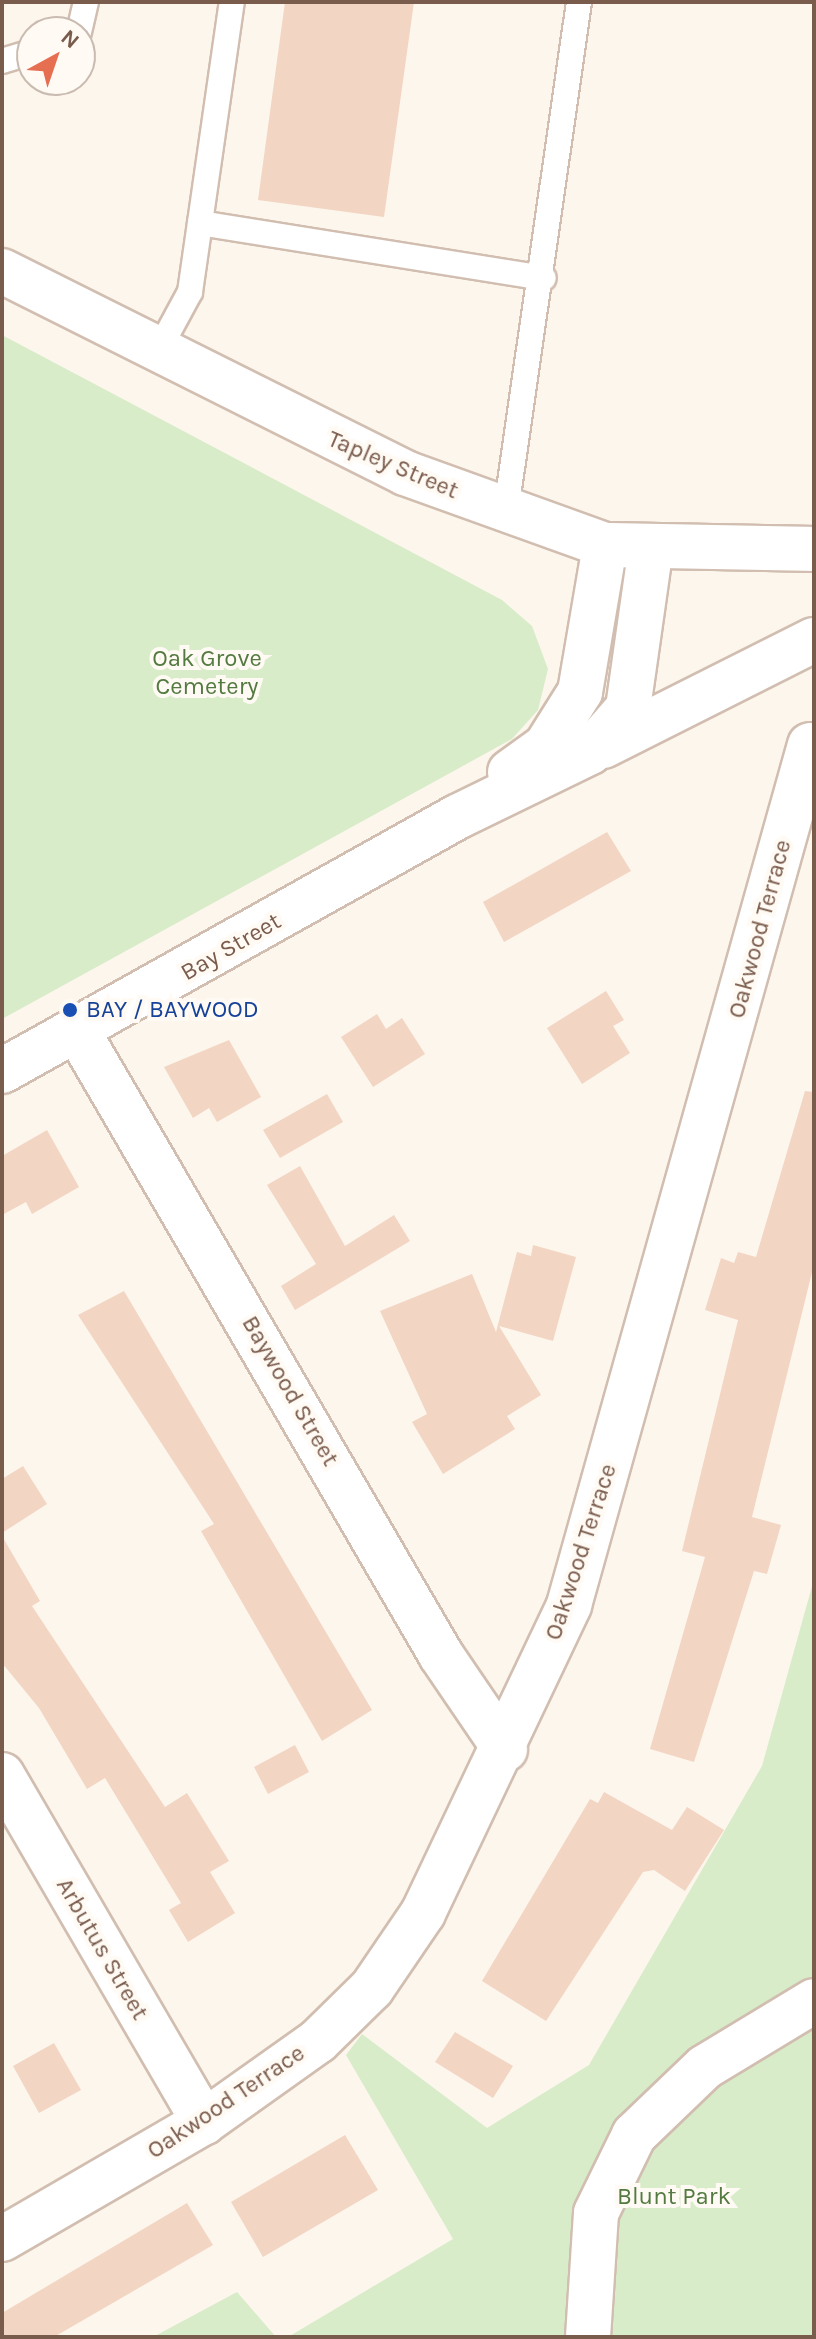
<!DOCTYPE html>
<html>
<head>
<meta charset="utf-8">
<style>
  body { margin:0 }
  #map { position:relative; width:816px; height:2339px; overflow:hidden; background:#fdf6ec; font-family:Karla,sans-serif }
  div>[style] { position:absolute }
  .green>* { inset:0; background:#d8ecc9 }
  .building>* { inset:0; background:#f3d5c3 }
  .roads { filter:drop-shadow(2px 0 #d1beb0) drop-shadow(-2px 0 #d1beb0) drop-shadow(0 2px #d1beb0) drop-shadow(0 -2px #d1beb0) }
  .service>* { height:24px; margin:-12px; padding:0 12px; transform-origin:12px; border-radius:12px; background:#fff }
  .minor>* { height:44px; margin:-22px; padding:0 22px; transform-origin:22px; border-radius:22px; background:#fff }
  .secondary>* { height:44px; margin:-22px; padding:0 22px; transform-origin:22px; border-radius:22px; background:#fff }
  .dots>* { width:22px; height:22px; translate:-50% -50%; box-sizing:border-box; border:4px solid #fffaf3; border-radius:50% }
  span { translate:-50% -50%; white-space:nowrap; text-align:center; line-height:1.15; -webkit-text-stroke:8px #fffaf3; paint-order:stroke }
  .street-label { font-size:24px; color:#7a5c4d }
  .park-label { font-size:24px; color:#537a41 }
  .transit-label { font-size:24px; color:#164399 }
  .left { translate:0 -50%; text-align:left }
  .frame { position:absolute; inset:0; border:4px solid #7a5c4d; pointer-events:none }
  .north { position:absolute; left:16px; top:16px; width:80px; height:80px; box-sizing:border-box; background:#fffaf3; border:2px solid #cabbb1; border-radius:50%; rotate:40deg; font-size:22px; font-weight:700; line-height:32px; text-align:center; color:#7a5c4d }
  .north::after { content:''; display:block; margin:auto; width:28px; height:36px; background:#e76f51; clip-path:polygon(50% 0,100% 100%,50% 72%,0 100%) }
</style>
</head>
<body>
<div id="map">
  <div class="green">
    <i style="clip-path:polygon(2px 335px,502px 600px,532px 626px,548px 669px,538px 710px,512px 739px,2px 1019px)"></i>
    <i style="clip-path:polygon(814px 1579px,814px 2337px,288px 2337px,453px 2239px,346px 2055px,362px 2034px,487px 2128px,589px 2065px,762px 1766px)"></i>
    <i style="clip-path:polygon(237px 2292px,276px 2337px,153px 2337px)"></i>
  </div>
  <div class="building">
    <i style="clip-path:polygon(285px 2px,414px 2px,384px 217px,258px 200px)"></i>
    <i style="clip-path:polygon(607px 832px,631px 871px,504px 942px,483px 902px)"></i>
    <i style="clip-path:polygon(606px 991px,624px 1020px,613px 1026px,630px 1053px,582px 1084px,547px 1028px)"></i>
    <i style="clip-path:polygon(377px 1014px,386px 1029px,402px 1018px,425px 1054px,373px 1087px,341px 1037px)"></i>
    <i style="clip-path:polygon(229px 1040px,261px 1097px,217px 1122px,209px 1108px,193px 1118px,164px 1067px)"></i>
    <i style="clip-path:polygon(805px 1091px,814px 1092px,814px 1264px,752px 1517px,781px 1525px,767px 1574px,754px 1571px,694px 1762px,650px 1749px,705px 1557px,682px 1551px,738px 1320px,705px 1310px,721px 1258px,734px 1263px,738px 1252px,756px 1257px)"></i>
    <i style="clip-path:polygon(327px 1094px,343px 1122px,280px 1158px,263px 1130px)"></i>
    <i style="clip-path:polygon(47px 1130px,79px 1187px,32px 1214px,26px 1202px,2px 1215px,2px 1156px)"></i>
    <i style="clip-path:polygon(300px 1166px,345px 1246px,394px 1215px,410px 1241px,295px 1310px,281px 1286px,316px 1264px,267px 1185px)"></i>
    <i style="clip-path:polygon(533px 1245px,576px 1257px,553px 1341px,499px 1326px,541px 1395px,507px 1416px,515px 1429px,443px 1474px,412px 1422px,427px 1414px,380px 1311px,472px 1274px,496px 1332px,517px 1252px,531px 1256px)"></i>
    <i style="clip-path:polygon(124px 1291px,372px 1710px,322px 1741px,201px 1531px,214px 1524px,78px 1315px)"></i>
    <i style="clip-path:polygon(23px 1466px,47px 1504px,2px 1533px,2px 1479px)"></i>
    <i style="clip-path:polygon(2px 1536px,40px 1601px,32px 1606px,165px 1807px,187px 1793px,229px 1861px,210px 1872px,235px 1913px,188px 1942px,169px 1910px,181px 1903px,105px 1778px,87px 1789px,39px 1708px,2px 1663px)"></i>
    <i style="clip-path:polygon(295px 1745px,309px 1772px,268px 1794px,254px 1767px)"></i>
    <i style="clip-path:polygon(604px 1792px,672px 1830px,687px 1807px,724px 1830px,685px 1891px,654px 1870px,643px 1872px,546px 2021px,482px 1981px,590px 1799px,598px 1803px)"></i>
    <i style="clip-path:polygon(455px 2032px,513px 2066px,493px 2098px,435px 2062px)"></i>
    <i style="clip-path:polygon(54px 2043px,81px 2090px,39px 2113px,13px 2066px)"></i>
    <i style="clip-path:polygon(345px 2135px,378px 2190px,263px 2257px,231px 2202px)"></i>
    <i style="clip-path:polygon(187px 2203px,213px 2245px,54px 2337px,2px 2337px,2px 2313px)"></i>
  </div>
  <div class="roads">
    <div class="service">
      <i style="left:79px;top:32px;width:31px;rotate:-77deg"></i>
      <i style="left:2px;top:61px;width:31px;rotate:-17deg"></i>
      <i style="left:200px;top:223px;width:348px;rotate:9.1deg"></i>
      <i style="left:157px;top:353px;width:69px;rotate:-61.6deg"></i>
      <i style="left:190px;top:292px;width:293px;rotate:-81.8deg"></i>
      <i style="left:506px;top:510px;width:513px;rotate:-81.82deg"></i>
    </div>
    <div class="minor">
      <i style="left:78px;top:1032px;width:721px;rotate:59.77deg"></i>
      <i style="left:441px;top:1655px;width:114px;rotate:55.8deg"></i>
      <i style="left:2px;top:1775px;width:402px;rotate:59.8deg"></i>
      <i style="left:2px;top:2239px;width:233px;rotate:-30.1deg"></i>
      <i style="left:204px;top:2122px;width:140px;rotate:-35.4deg"></i>
      <i style="left:318px;top:2041px;width:76px;rotate:-44.5deg"></i>
      <i style="left:372px;top:1988px;width:91px;rotate:-55.8deg"></i>
      <i style="left:423px;top:1913px;width:341px;rotate:-64.6deg"></i>
      <i style="left:569px;top:1605px;width:893px;rotate:-74.35deg"></i>
      <i style="left:588px;top:2337px;width:124px;rotate:-86.3deg"></i>
      <i style="left:596px;top:2213px;width:87px;rotate:-64deg"></i>
      <i style="left:634px;top:2135px;width:98px;rotate:-43.8deg"></i>
      <i style="left:705px;top:2067px;width:127px;rotate:-31.2deg"></i>
    </div>
    <div class="secondary">
      <i style="left:2px;top:271px;width:451px;rotate:26.6deg"></i>
      <i style="left:405px;top:473px;width:213px;rotate:19.8deg"></i>
      <i style="left:605px;top:545px;width:209px;rotate:1.1deg"></i>
      <i style="left:603px;top:746px;width:236px;rotate:-26.7deg"></i>
      <i style="left:510px;top:772px;width:44px;rotate:-35.8deg"></i>
      <i style="left:546px;top:746px;width:64px;rotate:-57.8deg"></i>
      <i style="left:580px;top:692px;width:149px;rotate:-80.3deg"></i>
      <i style="left:2px;top:1071px;width:521px;rotate:-29.17deg"></i>
      <i style="left:457px;top:817px;width:148px;rotate:-26deg"></i>
      <i style="left:590px;top:752px;width:58px;rotate:-49.2deg"></i>
      <i style="left:628px;top:708px;width:163px;rotate:-81.9deg"></i>
    </div>
  </div>
  <div class="dots">
    <i style="left:70px;top:1010px;background:#1a4fb4"></i>
  </div>
  <div class="street-label">
    <span style="left:393px;top:465px;rotate:23deg">Tapley Street</span>
    <span style="left:760px;top:929px;rotate:-75deg">Oakwood Terrace</span>
    <span style="left:231px;top:947px;rotate:-30deg">Bay Street</span>
    <span style="left:290px;top:1391px;rotate:60deg">Baywood Street</span>
    <span style="left:581px;top:1552px;rotate:-72deg">Oakwood Terrace</span>
    <span style="left:102px;top:1949px;rotate:60deg">Arbutus Street</span>
    <span style="left:226px;top:2102px;rotate:-34deg">Oakwood Terrace</span>
  </div>
  <div class="park-label">
    <span style="left:207px;top:673px">Oak Grove<br>Cemetery</span>
    <span style="left:674px;top:2197px">Blunt Park</span>
  </div>
  <div class="transit-label">
    <span class="left" style="left:86px;top:1010px">BAY / BAYWOOD</span>
  </div>
  <div class="frame"></div>
  <div class="north">N</div>
</div>
</body>
</html>
